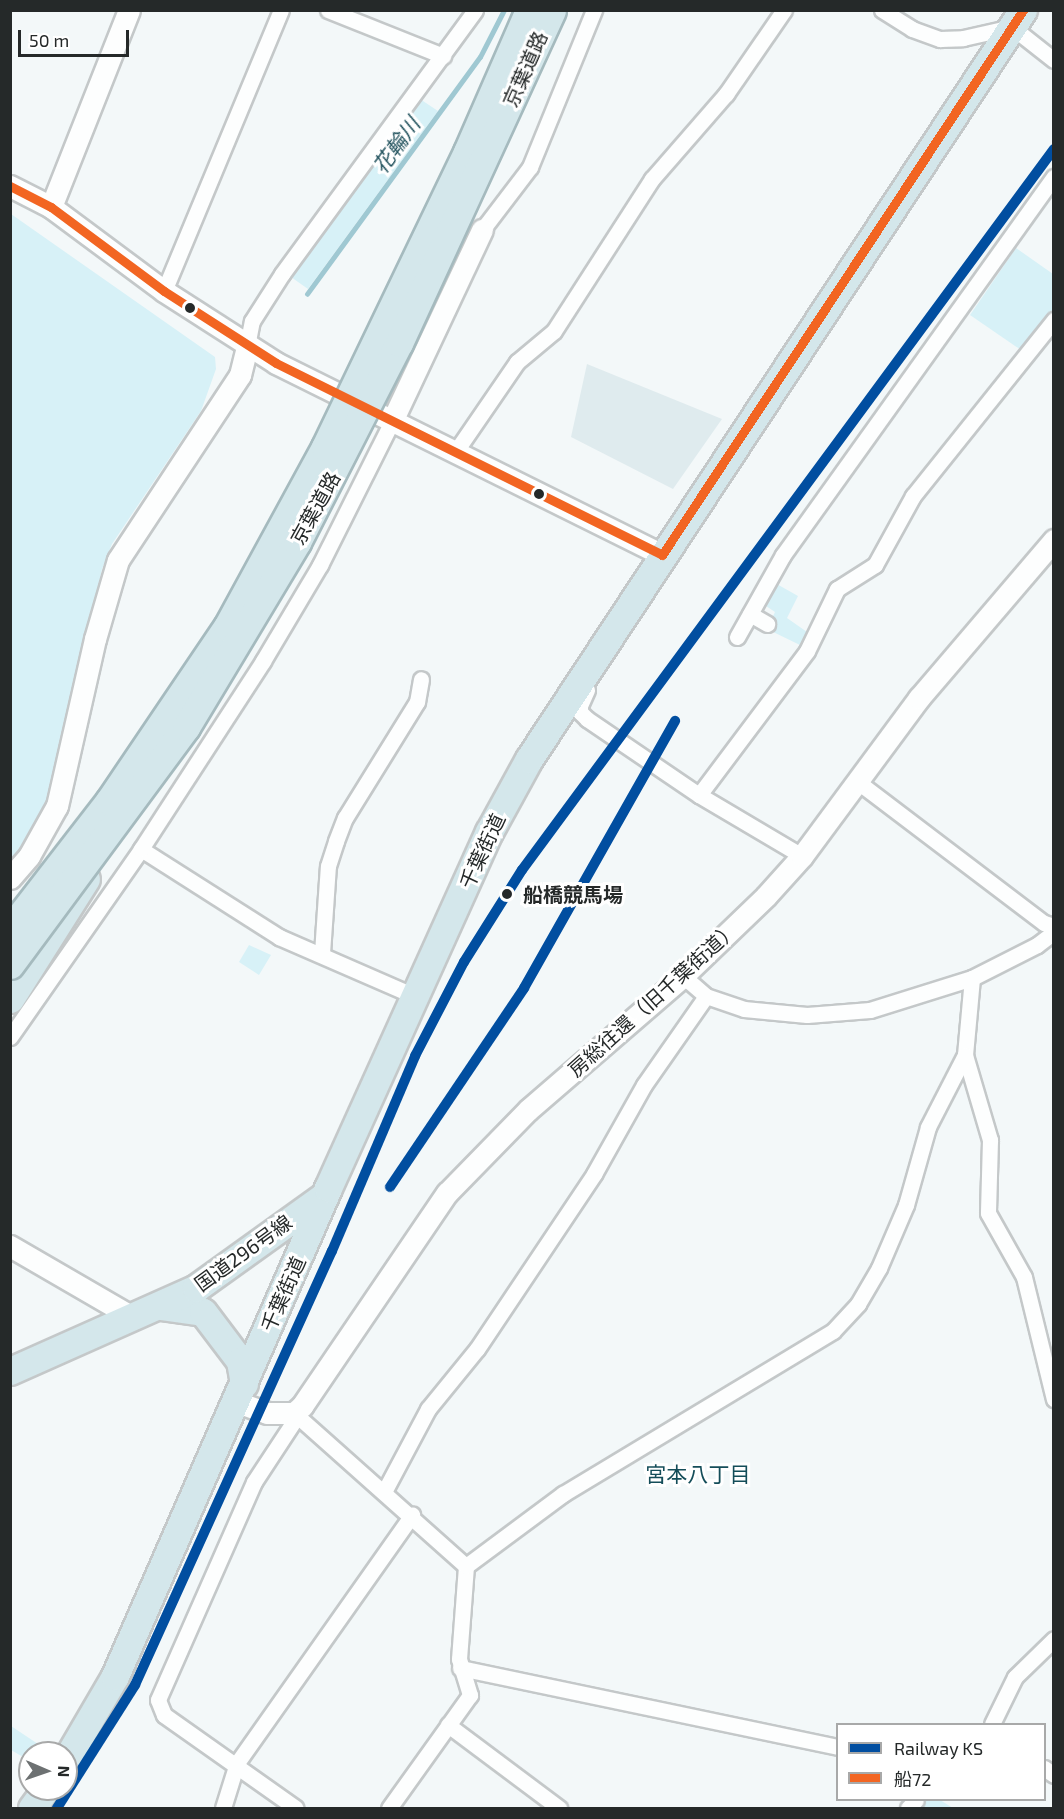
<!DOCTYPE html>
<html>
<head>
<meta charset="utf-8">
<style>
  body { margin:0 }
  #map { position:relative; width:1064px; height:1819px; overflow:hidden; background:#f3f8f9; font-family:"Exo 2","Noto Sans JP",sans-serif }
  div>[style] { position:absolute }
  .built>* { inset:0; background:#dfebee }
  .green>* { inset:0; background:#d7f1f7 }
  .stream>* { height:4.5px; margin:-2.25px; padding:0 2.25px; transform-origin:2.25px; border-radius:2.25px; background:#9fc8d2 }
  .roads { filter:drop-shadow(2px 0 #c4c8c9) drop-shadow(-2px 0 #c4c8c9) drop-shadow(0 2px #c4c8c9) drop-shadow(0 -2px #c4c8c9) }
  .street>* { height:15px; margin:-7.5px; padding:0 7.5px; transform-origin:7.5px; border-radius:7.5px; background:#fdfefe }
  .secondary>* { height:21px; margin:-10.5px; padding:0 10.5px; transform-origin:10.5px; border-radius:10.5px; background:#fdfefe }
  .highway>* { height:27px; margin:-13.5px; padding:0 13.5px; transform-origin:13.5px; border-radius:13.5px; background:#d4e7eb }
  .bridges { filter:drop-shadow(2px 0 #a5babe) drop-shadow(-2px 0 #a5babe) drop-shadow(0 2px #a5babe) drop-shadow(0 -2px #a5babe) }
  .highway-bridge>* { height:27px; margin:-13.5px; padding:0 13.5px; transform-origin:13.5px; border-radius:13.5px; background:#d4e7eb }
  .bus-1>* { height:9px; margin:-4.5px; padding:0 4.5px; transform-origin:4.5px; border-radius:4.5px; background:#f26522 }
  .rail-1>* { height:10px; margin:-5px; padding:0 5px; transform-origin:5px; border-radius:5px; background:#014ea0 }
  .dots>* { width:16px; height:16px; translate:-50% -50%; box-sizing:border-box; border:3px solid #fff; border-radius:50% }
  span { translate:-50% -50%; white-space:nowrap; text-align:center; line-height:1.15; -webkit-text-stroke:6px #fff; paint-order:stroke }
  .street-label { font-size:20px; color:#252929 }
  .stop-label { font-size:20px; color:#252929; font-weight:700 }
  .left { translate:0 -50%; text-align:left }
  .water-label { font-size:21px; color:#20515c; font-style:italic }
  .neighbourhood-label { font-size:21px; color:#144d59 }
  .frame { position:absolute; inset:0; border:12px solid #252929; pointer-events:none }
  .legend { position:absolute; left:836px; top:1723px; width:210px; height:78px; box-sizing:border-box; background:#fff; border:2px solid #a8a9a9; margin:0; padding:8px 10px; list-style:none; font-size:18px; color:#252929 }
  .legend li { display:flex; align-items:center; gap:12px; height:30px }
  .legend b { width:30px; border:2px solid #a8a9a9 }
  .north { position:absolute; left:18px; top:1741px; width:60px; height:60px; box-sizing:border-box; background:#fff; border:2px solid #a8a9a9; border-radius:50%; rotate:92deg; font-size:16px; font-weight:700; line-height:24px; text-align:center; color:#252929 }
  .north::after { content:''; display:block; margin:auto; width:21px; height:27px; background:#6d7172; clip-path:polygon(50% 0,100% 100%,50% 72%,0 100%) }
  .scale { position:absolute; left:18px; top:30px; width:111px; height:27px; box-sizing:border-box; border:3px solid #252929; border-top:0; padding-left:8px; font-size:18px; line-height:21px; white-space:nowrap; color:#252929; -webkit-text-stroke:4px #fff; paint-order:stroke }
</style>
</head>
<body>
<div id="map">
  <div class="built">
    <i style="clip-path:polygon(587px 364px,722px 419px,673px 489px,571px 437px)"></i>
  </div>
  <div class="green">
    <i style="clip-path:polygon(420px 99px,438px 111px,308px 289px,291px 277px)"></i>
    <i style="clip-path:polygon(11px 214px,215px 357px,216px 369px,201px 411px,112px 544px,102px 569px,57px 783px,49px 807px,11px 867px)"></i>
    <i style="clip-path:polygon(1016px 248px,1053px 274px,1053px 311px,1024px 352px,970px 315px)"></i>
    <i style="clip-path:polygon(775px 583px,798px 596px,787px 618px,807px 632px,800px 645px,767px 629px,775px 612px,763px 604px)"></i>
    <i style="clip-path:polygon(249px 945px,271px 955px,259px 975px,239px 962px)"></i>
    <i style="clip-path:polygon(11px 1726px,50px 1752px,30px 1753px,30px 1761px,11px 1750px)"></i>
    <i style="clip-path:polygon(921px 1800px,940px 1800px,953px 1808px,913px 1808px)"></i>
  </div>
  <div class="stream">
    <i style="left:307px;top:294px;width:293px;rotate:-53.9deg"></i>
    <i style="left:480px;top:57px;width:53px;rotate:-62.9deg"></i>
  </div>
  <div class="roads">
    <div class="street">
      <i style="left:328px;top:10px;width:124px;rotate:21.8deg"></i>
      <i style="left:882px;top:10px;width:36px;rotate:32deg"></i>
      <i style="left:912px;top:29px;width:30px;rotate:20deg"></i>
      <i style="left:940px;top:39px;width:23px;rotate:-2deg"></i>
      <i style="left:963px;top:38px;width:50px;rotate:-12.7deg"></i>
      <i style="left:1012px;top:27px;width:53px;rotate:38.2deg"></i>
      <i style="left:482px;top:230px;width:79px;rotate:-52.7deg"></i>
      <i style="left:530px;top:167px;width:170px;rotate:-67.8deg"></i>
      <i style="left:164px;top:291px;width:304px;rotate:-67.4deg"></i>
      <i style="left:247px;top:346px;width:25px;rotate:-79deg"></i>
      <i style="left:252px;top:321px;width:56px;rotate:-57.4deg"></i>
      <i style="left:282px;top:274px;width:327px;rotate:-53.8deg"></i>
      <i style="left:456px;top:451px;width:108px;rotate:-55.6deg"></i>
      <i style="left:517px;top:362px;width:48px;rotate:-40deg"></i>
      <i style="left:554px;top:331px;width:181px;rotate:-57.2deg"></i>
      <i style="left:652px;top:179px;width:113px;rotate:-49deg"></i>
      <i style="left:726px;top:94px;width:102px;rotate:-55.4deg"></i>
      <i style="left:750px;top:614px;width:20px;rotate:30deg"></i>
      <i style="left:737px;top:637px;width:94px;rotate:-60.7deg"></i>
      <i style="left:783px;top:555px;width:465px;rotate:-54.4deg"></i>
      <i style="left:587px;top:690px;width:17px;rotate:114deg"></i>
      <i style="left:580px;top:706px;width:6px;rotate:90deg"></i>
      <i style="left:580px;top:712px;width:10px;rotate:45deg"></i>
      <i style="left:587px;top:719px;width:135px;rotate:34.2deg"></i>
      <i style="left:699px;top:795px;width:120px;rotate:30.6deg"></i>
      <i style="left:858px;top:782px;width:233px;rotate:37.2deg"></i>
      <i style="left:1044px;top:923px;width:10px;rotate:17deg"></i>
      <i style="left:699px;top:795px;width:180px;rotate:-53.1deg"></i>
      <i style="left:807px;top:651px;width:69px;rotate:-64.2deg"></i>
      <i style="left:837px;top:589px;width:45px;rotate:-32.3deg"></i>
      <i style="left:875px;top:565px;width:79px;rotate:-61.2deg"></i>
      <i style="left:913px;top:496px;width:226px;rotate:-51.3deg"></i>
      <i style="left:141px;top:849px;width:164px;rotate:32.5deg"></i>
      <i style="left:279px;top:937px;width:150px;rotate:23.5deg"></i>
      <i style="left:322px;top:953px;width:87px;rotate:-86.1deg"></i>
      <i style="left:328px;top:866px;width:26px;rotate:-72deg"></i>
      <i style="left:336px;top:841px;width:25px;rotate:-69deg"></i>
      <i style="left:345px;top:818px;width:137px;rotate:-58.2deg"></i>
      <i style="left:417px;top:702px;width:23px;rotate:-80deg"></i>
      <i style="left:683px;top:976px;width:30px;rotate:41deg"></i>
      <i style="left:706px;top:996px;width:40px;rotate:18.9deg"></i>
      <i style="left:744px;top:1009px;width:63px;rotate:5.4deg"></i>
      <i style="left:807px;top:1015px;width:63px;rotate:-4.5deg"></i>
      <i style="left:870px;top:1010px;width:107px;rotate:-17.4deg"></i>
      <i style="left:972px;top:978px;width:73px;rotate:-26.9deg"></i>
      <i style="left:1037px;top:945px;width:21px;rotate:-37deg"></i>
      <i style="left:972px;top:978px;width:77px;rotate:95.2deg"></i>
      <i style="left:965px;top:1055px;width:89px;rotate:73.6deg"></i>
      <i style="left:990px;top:1140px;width:73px;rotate:91.6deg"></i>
      <i style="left:988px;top:1213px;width:73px;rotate:60.6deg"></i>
      <i style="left:1024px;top:1277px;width:126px;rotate:76.2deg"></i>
      <i style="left:10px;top:1037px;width:229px;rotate:-55.1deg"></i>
      <i style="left:141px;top:849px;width:224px;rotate:-57deg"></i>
      <i style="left:263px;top:661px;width:112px;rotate:-59.3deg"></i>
      <i style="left:320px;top:565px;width:163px;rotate:-63.4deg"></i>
      <i style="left:294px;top:1413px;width:230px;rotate:41.7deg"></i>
      <i style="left:466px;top:1566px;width:93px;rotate:94.3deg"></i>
      <i style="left:459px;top:1659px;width:38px;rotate:73deg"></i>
      <i style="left:470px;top:1695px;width:139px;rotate:125.6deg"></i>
      <i style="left:296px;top:1418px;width:77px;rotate:123.3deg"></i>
      <i style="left:254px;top:1482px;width:238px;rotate:113.8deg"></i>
      <i style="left:158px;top:1700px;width:16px;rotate:68deg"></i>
      <i style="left:164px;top:1715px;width:161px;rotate:35.2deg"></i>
      <i style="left:385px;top:1490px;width:92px;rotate:-62deg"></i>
      <i style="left:428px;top:1409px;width:77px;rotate:-50.8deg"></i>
      <i style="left:477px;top:1349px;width:211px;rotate:-56.2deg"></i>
      <i style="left:594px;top:1174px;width:102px;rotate:-60.7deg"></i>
      <i style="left:644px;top:1085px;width:108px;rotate:-55.1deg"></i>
      <i style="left:466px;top:1566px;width:121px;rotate:-36.6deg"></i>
      <i style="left:563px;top:1494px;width:315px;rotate:-31.1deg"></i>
      <i style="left:833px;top:1331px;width:37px;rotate:-47deg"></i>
      <i style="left:858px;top:1304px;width:42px;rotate:-59.7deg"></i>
      <i style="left:879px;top:1268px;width:69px;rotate:-66.8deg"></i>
      <i style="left:906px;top:1205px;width:81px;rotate:-74.2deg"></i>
      <i style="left:928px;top:1127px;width:81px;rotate:-62.8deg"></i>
      <i style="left:460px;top:1668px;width:386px;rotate:11.8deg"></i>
      <i style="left:992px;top:1724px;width:52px;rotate:-63.9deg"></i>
      <i style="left:1015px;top:1677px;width:54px;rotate:-44.3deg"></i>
      <i style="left:448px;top:1725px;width:139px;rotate:36.8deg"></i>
      <i style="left:1044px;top:1768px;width:12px;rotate:35deg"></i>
      <i style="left:223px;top:1808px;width:47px;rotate:-72.7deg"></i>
      <i style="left:237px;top:1763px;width:304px;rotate:-54.8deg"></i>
      <i style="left:908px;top:1808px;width:11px;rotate:-45deg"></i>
    </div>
    <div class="secondary">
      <i style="left:10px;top:186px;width:46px;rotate:27.1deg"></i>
      <i style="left:51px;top:207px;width:141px;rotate:36.6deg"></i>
      <i style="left:164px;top:291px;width:133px;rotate:32.7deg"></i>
      <i style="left:276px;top:363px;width:431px;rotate:26.4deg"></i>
      <i style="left:51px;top:207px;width:212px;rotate:-68.4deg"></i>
      <i style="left:393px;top:419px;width:209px;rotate:-64.8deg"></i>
      <i style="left:10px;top:878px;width:29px;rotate:-49deg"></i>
      <i style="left:29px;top:856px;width:57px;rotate:-60.8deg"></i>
      <i style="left:57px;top:806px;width:171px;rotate:-77.2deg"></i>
      <i style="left:95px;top:639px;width:82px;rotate:-73.8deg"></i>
      <i style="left:118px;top:560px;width:222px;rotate:-56.6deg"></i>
      <i style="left:240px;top:375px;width:30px;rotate:-76deg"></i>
      <i style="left:10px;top:1246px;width:143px;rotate:30.1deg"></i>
      <i style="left:237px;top:1402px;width:32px;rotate:20deg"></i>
      <i style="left:267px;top:1413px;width:27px"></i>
      <i style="left:294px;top:1413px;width:11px;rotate:-41deg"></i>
      <i style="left:302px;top:1406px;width:258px;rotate:-55.8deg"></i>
      <i style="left:447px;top:1193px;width:116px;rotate:-45.7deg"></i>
      <i style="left:528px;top:1110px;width:205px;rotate:-40.8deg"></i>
      <i style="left:683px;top:976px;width:115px;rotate:-43.9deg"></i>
      <i style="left:766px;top:896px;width:54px;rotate:-48deg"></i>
      <i style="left:802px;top:856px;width:197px;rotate:-53.5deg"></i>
      <i style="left:919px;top:698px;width:208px;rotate:-49.5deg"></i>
    </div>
    <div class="highway">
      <i style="left:10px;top:999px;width:142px;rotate:-57.7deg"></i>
      <i style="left:160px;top:1306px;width:43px;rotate:7.9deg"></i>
      <i style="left:203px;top:1312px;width:61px;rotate:52.9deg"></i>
      <i style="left:240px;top:1361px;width:23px;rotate:80deg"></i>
      <i style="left:10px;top:1371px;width:204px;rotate:-24deg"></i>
      <i style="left:196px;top:1288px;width:158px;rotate:-35.7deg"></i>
      <i style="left:66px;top:1760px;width:97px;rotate:-59.7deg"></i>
      <i style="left:115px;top:1676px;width:532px;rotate:-66.42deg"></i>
      <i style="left:328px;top:1188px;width:391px;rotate:-65.7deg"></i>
      <i style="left:489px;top:832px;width:83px;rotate:-61.3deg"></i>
      <i style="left:529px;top:759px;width:897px;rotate:-56.59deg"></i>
      <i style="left:32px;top:1808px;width:24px;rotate:-54deg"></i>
    </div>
  </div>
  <div class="bridges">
    <div class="highway-bridge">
      <i style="left:10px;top:929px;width:162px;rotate:-52.3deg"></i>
      <i style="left:109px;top:801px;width:210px;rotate:-55.9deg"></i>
      <i style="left:227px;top:627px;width:205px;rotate:-61.4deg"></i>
      <i style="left:325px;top:447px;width:327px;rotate:-64.3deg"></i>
      <i style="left:467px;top:152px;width:155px;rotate:-66.4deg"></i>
      <i style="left:10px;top:965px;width:296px;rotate:-53.5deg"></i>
      <i style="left:186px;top:727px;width:216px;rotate:-59deg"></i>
      <i style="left:297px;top:542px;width:224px;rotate:-62.9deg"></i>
      <i style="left:399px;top:343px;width:366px;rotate:-65.3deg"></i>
    </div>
  </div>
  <div class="bus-1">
    <i style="left:10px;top:186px;width:46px;rotate:27.1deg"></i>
    <i style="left:51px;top:207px;width:141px;rotate:36.6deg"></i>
    <i style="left:164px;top:291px;width:133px;rotate:32.7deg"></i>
    <i style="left:276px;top:363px;width:431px;rotate:26.4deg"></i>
    <i style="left:662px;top:555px;width:654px;rotate:-56.48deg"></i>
  </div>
  <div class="rail-1">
    <i style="left:390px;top:1187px;width:240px;rotate:-56deg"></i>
    <i style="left:524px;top:988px;width:307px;rotate:-60.5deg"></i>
    <i style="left:57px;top:1808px;width:146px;rotate:-57.6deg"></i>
    <i style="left:135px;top:1685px;width:477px;rotate:-65.6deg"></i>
    <i style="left:332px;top:1251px;width:212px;rotate:-66.9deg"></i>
    <i style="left:415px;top:1056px;width:106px;rotate:-62.5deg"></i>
    <i style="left:464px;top:962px;width:109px;rotate:-57.8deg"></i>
    <i style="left:522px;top:870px;width:896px;rotate:-53.58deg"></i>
  </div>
  <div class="dots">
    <i style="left:190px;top:308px;background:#252929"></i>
    <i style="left:539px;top:494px;background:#252929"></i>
    <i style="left:507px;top:894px;background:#252929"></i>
  </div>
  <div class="street-label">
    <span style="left:525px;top:69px;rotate:-66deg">京葉道路</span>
    <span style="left:315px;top:508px;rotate:-61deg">京葉道路</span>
    <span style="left:482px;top:851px;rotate:-65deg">千葉街道</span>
    <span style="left:653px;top:999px;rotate:-42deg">房総往還（旧千葉街道）</span>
    <span style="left:243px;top:1253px;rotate:-36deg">国道296号線</span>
    <span style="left:283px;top:1294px;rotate:-66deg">千葉街道</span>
  </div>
  <div class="stop-label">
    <span class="left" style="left:523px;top:894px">船橋競馬場</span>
  </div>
  <div class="water-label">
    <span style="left:396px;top:145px;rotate:-54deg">花輪川</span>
  </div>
  <div class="neighbourhood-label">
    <span style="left:698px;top:1474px">宮本八丁目</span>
  </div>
  <div class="frame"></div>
  <ul class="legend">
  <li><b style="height:8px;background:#014ea0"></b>Railway KS</li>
  <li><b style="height:8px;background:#f26522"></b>船72</li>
  </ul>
  <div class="north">N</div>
  <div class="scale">50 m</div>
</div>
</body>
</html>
